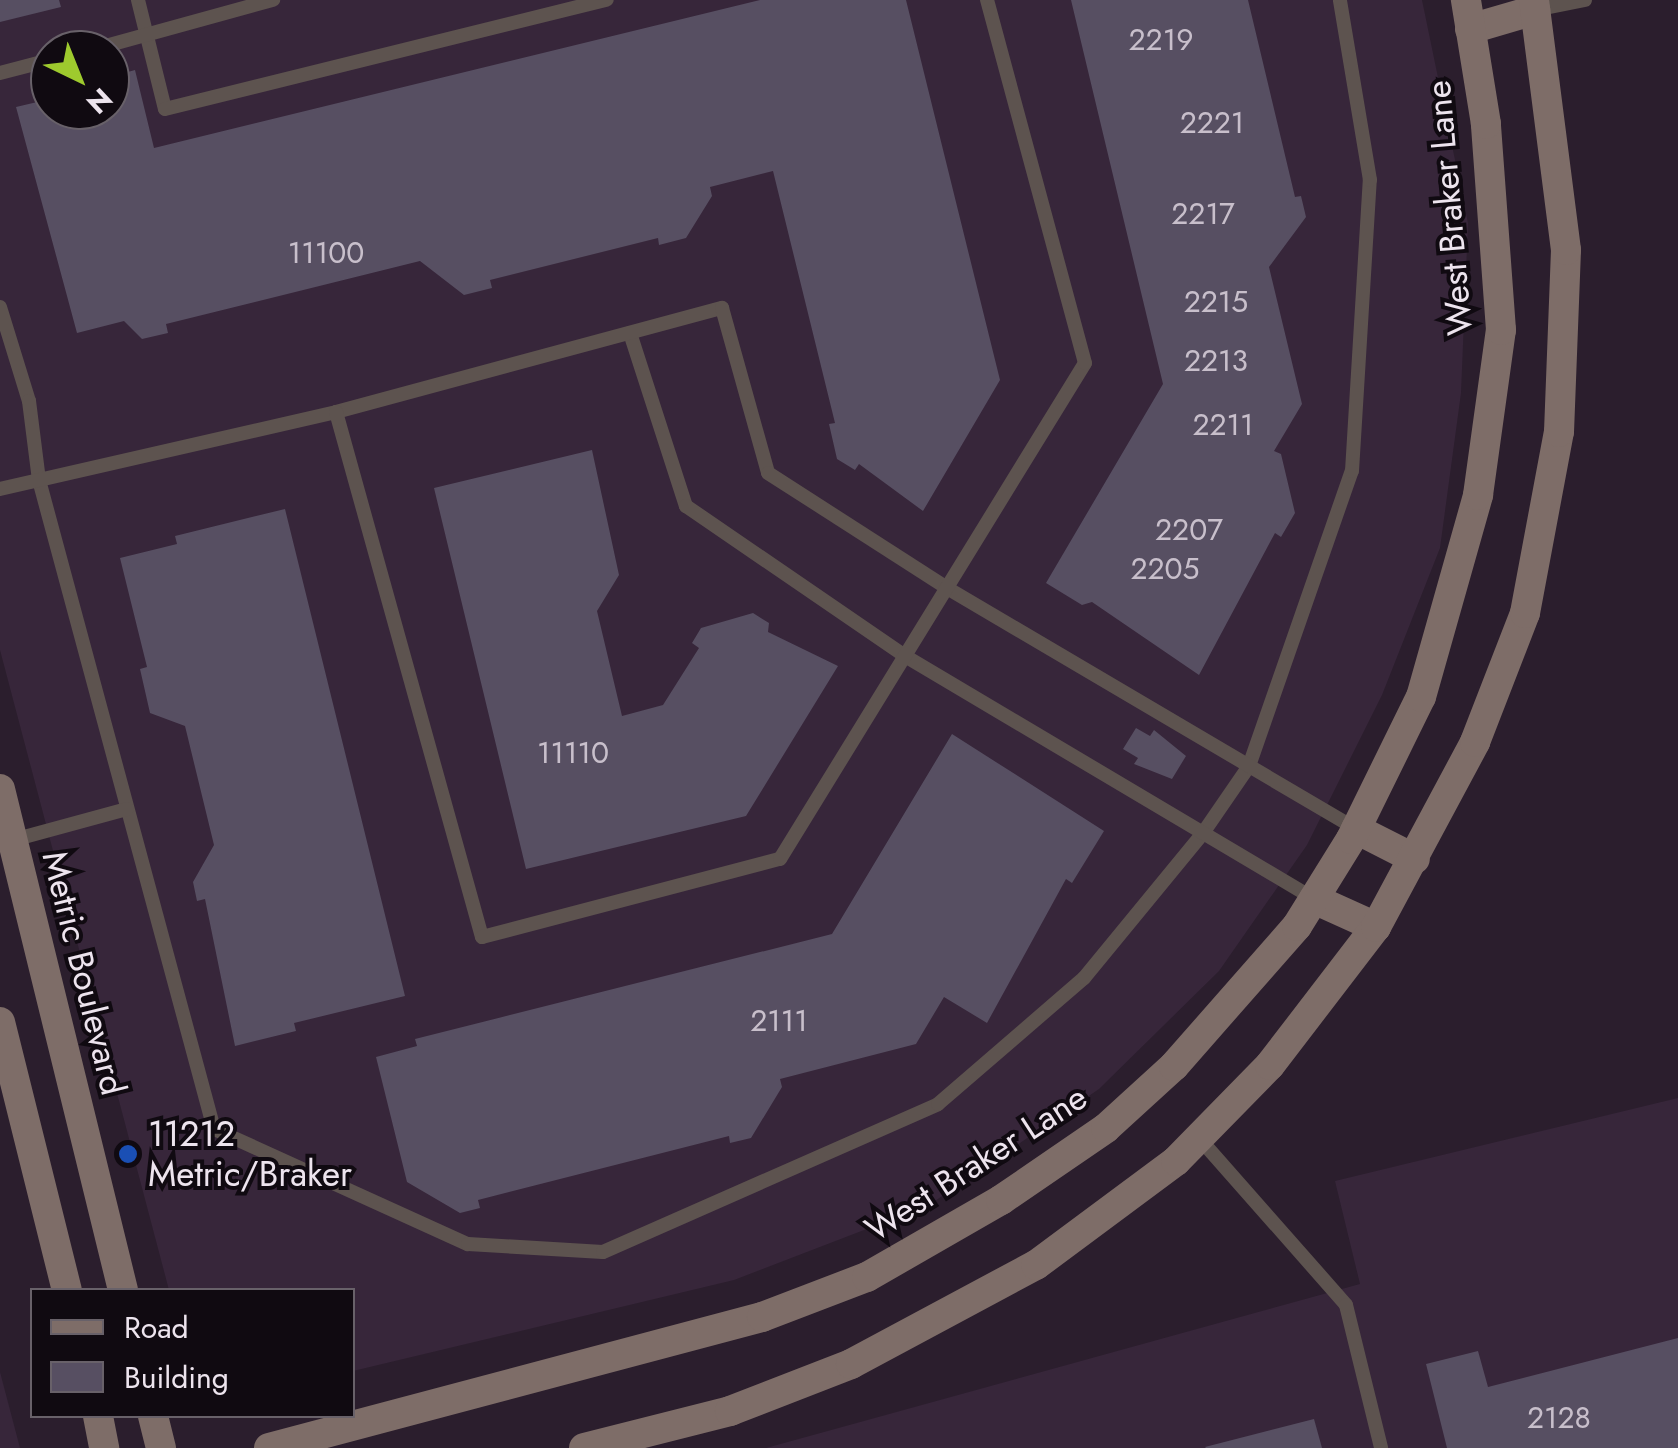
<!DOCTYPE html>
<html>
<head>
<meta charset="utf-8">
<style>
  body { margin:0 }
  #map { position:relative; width:1678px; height:1448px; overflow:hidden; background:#2b1e2d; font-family:Jost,sans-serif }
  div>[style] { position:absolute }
  .built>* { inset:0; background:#37263a }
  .building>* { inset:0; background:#574f62 }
  .service>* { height:14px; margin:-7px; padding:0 7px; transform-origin:7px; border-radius:7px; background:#5d534f }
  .secondary>* { height:30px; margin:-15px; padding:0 15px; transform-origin:15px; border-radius:15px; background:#7e6d68 }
  .dots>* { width:28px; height:28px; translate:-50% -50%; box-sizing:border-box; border:5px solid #100a11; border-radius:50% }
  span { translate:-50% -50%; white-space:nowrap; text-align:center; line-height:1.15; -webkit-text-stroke:8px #100a11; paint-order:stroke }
  .number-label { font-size:30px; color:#c8bfcb }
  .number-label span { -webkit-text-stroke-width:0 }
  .street-label { font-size:35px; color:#ede4ee }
  .poi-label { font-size:35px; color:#ede4ee }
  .left { translate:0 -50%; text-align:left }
  .legend { position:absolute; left:30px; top:1288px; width:325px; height:130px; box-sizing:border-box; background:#100a11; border:2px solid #686169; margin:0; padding:12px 18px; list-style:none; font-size:30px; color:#ede4ee }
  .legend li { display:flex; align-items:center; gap:20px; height:50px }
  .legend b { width:50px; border:2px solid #686169 }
  .north { position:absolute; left:30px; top:30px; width:100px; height:100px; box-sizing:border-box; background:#100a11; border:2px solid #686169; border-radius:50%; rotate:137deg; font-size:28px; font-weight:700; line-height:40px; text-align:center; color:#ede4ee }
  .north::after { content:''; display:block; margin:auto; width:35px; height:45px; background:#9eca2e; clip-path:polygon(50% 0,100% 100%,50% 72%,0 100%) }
</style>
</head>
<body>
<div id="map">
  <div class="built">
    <i style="clip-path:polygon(evenodd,0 0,1422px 0,1468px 223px,1461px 393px,1440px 548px,1382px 695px,1307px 845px,1219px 971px,1099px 1089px,929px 1205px,734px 1280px,353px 1371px,352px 1290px,169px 1290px,0 650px,0 0,50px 50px,110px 50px,110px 110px,50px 110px,50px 50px)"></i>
    <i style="clip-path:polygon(1678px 1098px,1678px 1448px,766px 1448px,1360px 1284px,1335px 1181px)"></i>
    <i style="clip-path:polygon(0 1372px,20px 1448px,0 1448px)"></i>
  </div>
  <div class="building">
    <i style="clip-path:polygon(0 0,59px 0,61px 7px,0 22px)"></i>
    <i style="clip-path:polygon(760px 0,906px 0,1000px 380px,923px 511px,859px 464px,855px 470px,837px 459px,829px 424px,835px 423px,773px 171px,710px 187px,712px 196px,686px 238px,659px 245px,658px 238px,490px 280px,492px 288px,464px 295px,420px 261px,166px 324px,168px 333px,142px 339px,124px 321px,77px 333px,16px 107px,50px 99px,50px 110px,110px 110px,110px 77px,135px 70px,154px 148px)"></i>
    <i style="clip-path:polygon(1071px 0,1248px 0,1295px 197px,1301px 196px,1306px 217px,1269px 267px,1302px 404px,1274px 451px,1281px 454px,1295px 513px,1281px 537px,1275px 533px,1199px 675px,1092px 602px,1082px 605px,1046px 583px,1163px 384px)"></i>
    <i style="clip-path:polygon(592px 450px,619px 575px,597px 611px,622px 716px,663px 705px,699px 648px,692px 643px,701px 628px,753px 613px,769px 623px,768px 632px,838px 666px,746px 816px,526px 869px,434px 488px)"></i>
    <i style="clip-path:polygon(285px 509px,405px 996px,294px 1023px,296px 1031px,235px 1046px,205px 899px,197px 901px,193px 882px,214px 845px,185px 726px,150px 713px,140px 669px,147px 667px,120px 558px,177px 544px,175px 536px)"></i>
    <i style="clip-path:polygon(1136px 728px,1150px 736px,1154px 730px,1186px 756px,1172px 779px,1134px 764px,1138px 758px,1123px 749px)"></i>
    <i style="clip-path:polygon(952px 734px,1104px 831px,1072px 883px,1066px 879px,987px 1023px,944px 997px,916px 1044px,780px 1079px,782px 1087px,751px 1138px,730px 1143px,729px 1136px,478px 1200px,480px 1208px,460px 1213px,407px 1182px,376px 1057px,417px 1046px,415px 1039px,832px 934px)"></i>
    <i style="clip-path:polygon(1678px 1338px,1678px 1448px,1447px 1448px,1426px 1364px,1478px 1351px,1488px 1387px)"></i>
    <i style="clip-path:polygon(1314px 1419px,1322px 1448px,1206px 1448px,1205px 1447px)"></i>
  </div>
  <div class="service">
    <i style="left:138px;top:0;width:112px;rotate:76.1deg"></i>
    <i style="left:165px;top:109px;width:455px;rotate:-13.9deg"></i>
    <i style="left:1535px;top:10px;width:51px;rotate:-11.3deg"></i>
    <i style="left:91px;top:50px;width:189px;rotate:-15.4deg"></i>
    <i style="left:0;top:73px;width:52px;rotate:-14.6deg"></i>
    <i style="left:0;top:307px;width:98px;rotate:72.9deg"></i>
    <i style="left:29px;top:401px;width:80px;rotate:82.8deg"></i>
    <i style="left:39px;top:480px;width:672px;rotate:74.91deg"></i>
    <i style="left:214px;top:1129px;width:279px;rotate:24.4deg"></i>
    <i style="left:468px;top:1244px;width:135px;rotate:3.4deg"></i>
    <i style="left:603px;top:1252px;width:366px;rotate:-23.8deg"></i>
    <i style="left:938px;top:1104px;width:193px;rotate:-40.8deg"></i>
    <i style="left:1084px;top:978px;width:188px;rotate:-50.6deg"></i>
    <i style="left:1203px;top:833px;width:81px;rotate:-55.5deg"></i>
    <i style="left:1249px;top:766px;width:312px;rotate:-70.8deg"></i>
    <i style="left:1352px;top:471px;width:292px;rotate:-86.5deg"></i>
    <i style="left:1370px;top:180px;width:182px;rotate:-99.5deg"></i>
    <i style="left:630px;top:333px;width:182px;rotate:72.1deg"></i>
    <i style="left:686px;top:506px;width:265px;rotate:34.4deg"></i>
    <i style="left:905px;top:656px;width:476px;rotate:30.7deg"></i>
    <i style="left:336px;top:412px;width:400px;rotate:-15.1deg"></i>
    <i style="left:722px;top:308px;width:171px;rotate:74.4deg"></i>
    <i style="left:768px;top:473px;width:213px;rotate:32.7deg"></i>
    <i style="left:947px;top:588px;width:475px;rotate:30.5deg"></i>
    <i style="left:0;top:489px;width:345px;rotate:-12.9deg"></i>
    <i style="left:336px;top:412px;width:545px;rotate:74.46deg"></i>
    <i style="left:482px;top:937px;width:308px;rotate:-14.7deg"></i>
    <i style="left:780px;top:859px;width:582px;rotate:-58.41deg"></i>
    <i style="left:1085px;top:363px;width:376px;rotate:-105.1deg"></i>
    <i style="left:13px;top:840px;width:118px;rotate:-15.2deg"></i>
    <i style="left:1199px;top:1138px;width:222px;rotate:48.6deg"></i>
    <i style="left:1346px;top:1305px;width:147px;rotate:76.2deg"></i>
  </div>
  <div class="secondary">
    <i style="left:1470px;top:29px;width:68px;rotate:-16.3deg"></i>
    <i style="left:0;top:789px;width:516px;rotate:76.21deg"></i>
    <i style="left:1356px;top:829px;width:66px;rotate:27deg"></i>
    <i style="left:1314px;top:899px;width:68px;rotate:24.3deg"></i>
    <i style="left:0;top:1022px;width:276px;rotate:76deg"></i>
    <i style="left:98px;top:1416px;width:33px;rotate:79deg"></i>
    <i style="left:153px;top:1416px;width:33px;rotate:76deg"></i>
    <i style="left:269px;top:1448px;width:510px;rotate:-14.88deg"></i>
    <i style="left:762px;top:1317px;width:112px;rotate:-20.9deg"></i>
    <i style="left:867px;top:1277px;width:155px;rotate:-29.9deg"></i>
    <i style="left:1001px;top:1200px;width:127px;rotate:-34.4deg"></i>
    <i style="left:1106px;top:1128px;width:92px;rotate:-42.4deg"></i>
    <i style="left:1174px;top:1066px;width:186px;rotate:-48.7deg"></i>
    <i style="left:1297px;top:926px;width:102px;rotate:-58.2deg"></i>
    <i style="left:1351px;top:839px;width:158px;rotate:-63.8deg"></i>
    <i style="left:1421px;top:697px;width:210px;rotate:-74.2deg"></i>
    <i style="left:1478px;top:495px;width:167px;rotate:-82.1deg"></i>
    <i style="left:1501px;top:330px;width:207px;rotate:-94.2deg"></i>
    <i style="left:1486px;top:124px;width:126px;rotate:-99.2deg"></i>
    <i style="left:584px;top:1448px;width:151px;rotate:-14.2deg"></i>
    <i style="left:730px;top:1411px;width:130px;rotate:-21.2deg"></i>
    <i style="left:851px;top:1364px;width:210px;rotate:-28.2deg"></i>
    <i style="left:1036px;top:1265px;width:174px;rotate:-36.6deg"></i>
    <i style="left:1176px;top:1161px;width:134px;rotate:-45.6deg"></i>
    <i style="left:1270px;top:1065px;width:174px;rotate:-52.5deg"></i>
    <i style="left:1376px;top:927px;width:210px;rotate:-61.8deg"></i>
    <i style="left:1475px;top:742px;width:138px;rotate:-68.8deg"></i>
    <i style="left:1525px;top:613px;width:184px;rotate:-79.4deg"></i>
    <i style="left:1559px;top:432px;width:182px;rotate:-87.8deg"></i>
    <i style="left:1566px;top:250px;width:252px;rotate:-97.3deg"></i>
  </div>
  <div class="dots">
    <i style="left:128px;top:1154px;background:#1a4fb4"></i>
  </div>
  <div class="number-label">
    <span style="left:1161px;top:40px">2219</span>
    <span style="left:1212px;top:123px">2221</span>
    <span style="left:1203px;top:214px">2217</span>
    <span style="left:326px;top:253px">11100</span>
    <span style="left:1216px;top:302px">2215</span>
    <span style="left:1216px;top:361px">2213</span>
    <span style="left:1223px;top:425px">2211</span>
    <span style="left:1189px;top:530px">2207</span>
    <span style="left:1165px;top:569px">2205</span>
    <span style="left:573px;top:753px">11110</span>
    <span style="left:779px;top:1021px">2111</span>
    <span style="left:1559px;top:1418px">2128</span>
  </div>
  <div class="street-label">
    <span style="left:1449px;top:208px;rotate:-95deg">West Braker Lane</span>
    <span style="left:84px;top:973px;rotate:76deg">Metric Boulevard</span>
    <span style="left:976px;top:1163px;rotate:-33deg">West Braker Lane</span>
  </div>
  <div class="poi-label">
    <span class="left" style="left:148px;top:1154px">11212<br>Metric/Braker</span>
  </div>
  <ul class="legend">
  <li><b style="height:12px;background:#7e6d68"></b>Road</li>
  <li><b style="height:28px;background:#574f62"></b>Building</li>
  </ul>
  <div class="north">N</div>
</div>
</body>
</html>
